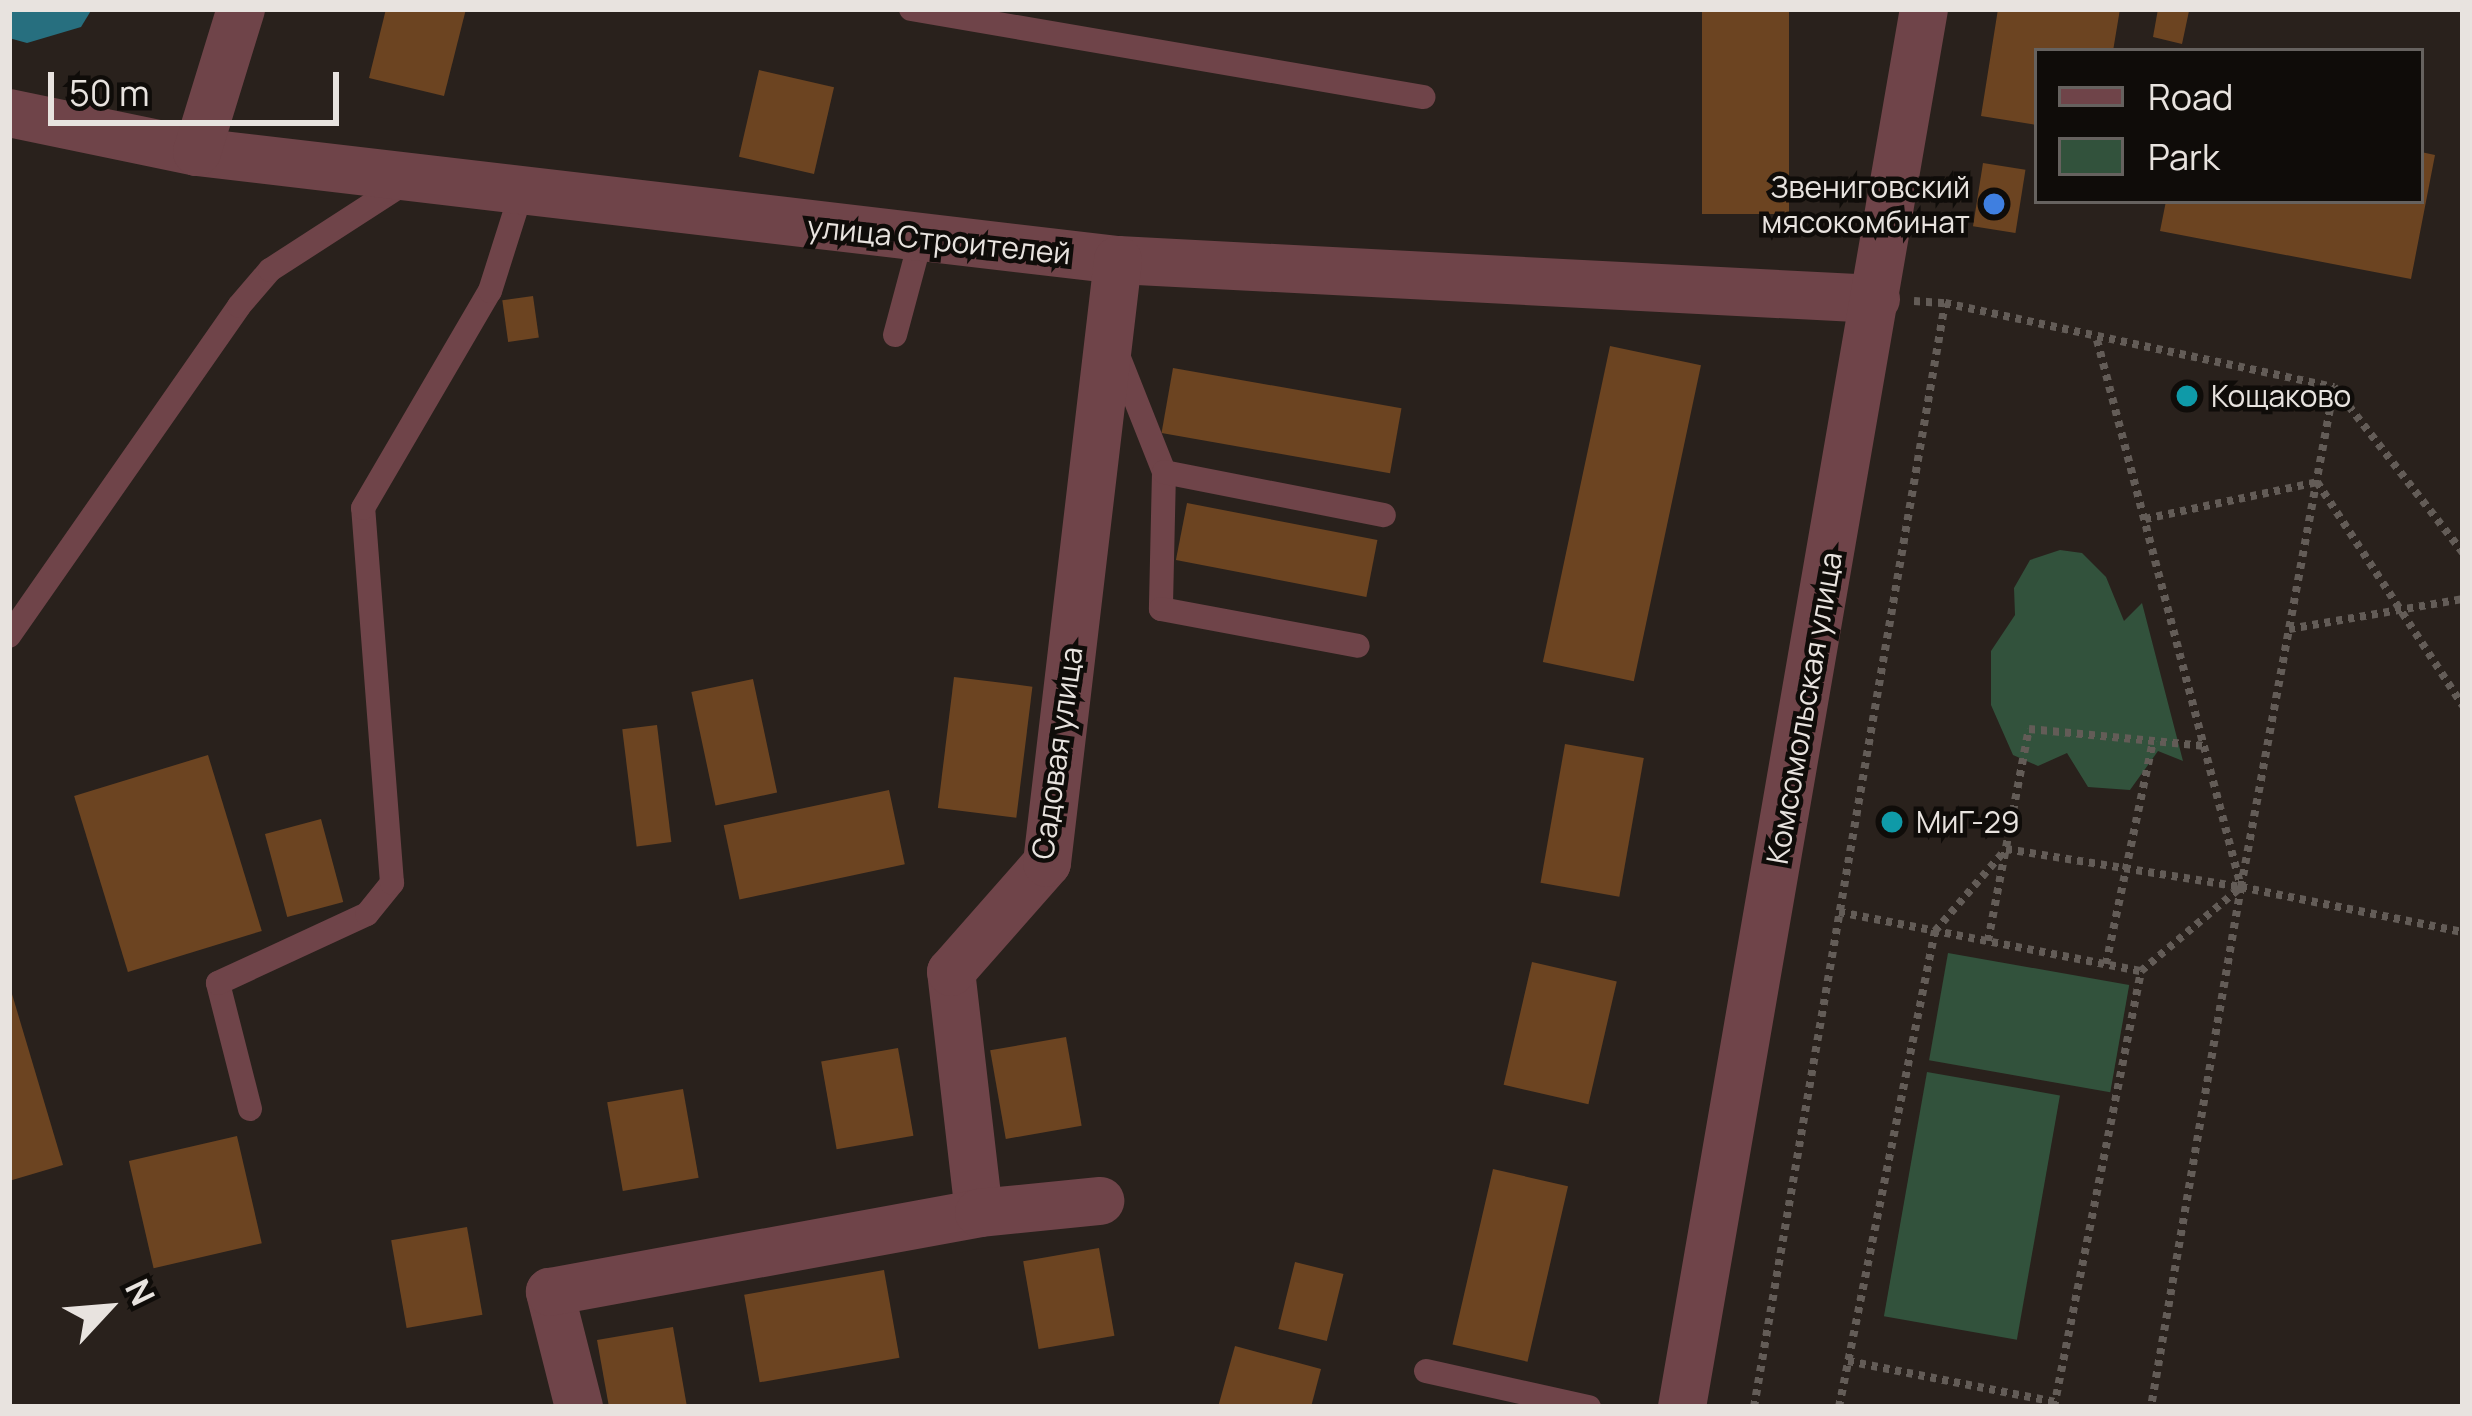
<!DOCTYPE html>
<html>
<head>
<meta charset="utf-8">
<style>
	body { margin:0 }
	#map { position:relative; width:2472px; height:1416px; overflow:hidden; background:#29211c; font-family:Manrope,sans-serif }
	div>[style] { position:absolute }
	.green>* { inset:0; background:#32523c; transform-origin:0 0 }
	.water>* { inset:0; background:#276f7f }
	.building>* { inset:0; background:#6c4421; transform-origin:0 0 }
	.path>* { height:8px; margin-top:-4px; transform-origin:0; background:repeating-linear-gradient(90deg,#635c57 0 6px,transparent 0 12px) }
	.service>* { height:24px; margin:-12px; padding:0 12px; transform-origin:12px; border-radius:12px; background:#6f4449 }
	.minor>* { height:48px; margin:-24px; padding:0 24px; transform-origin:24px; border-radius:24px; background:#6f4449 }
	.dots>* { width:33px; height:33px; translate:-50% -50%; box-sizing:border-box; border:6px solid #0f0c09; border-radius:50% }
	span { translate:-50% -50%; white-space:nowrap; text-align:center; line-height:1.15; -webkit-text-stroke:9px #0f0c09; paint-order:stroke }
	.poi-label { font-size:30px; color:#e8e3df }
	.right { translate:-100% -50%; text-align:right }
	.left { translate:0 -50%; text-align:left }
	.street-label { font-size:30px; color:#e8e3df }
	.frame { position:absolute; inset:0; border:12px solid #e8e3df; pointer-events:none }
	.legend { position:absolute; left:2034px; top:48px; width:390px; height:156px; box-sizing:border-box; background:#0f0c09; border:3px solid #66625f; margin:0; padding:15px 21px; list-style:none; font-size:36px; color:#e8e3df }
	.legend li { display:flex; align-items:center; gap:24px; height:60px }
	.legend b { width:60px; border:3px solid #66625f }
	.north { position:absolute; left:48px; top:1248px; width:120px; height:120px; -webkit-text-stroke:9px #0f0c09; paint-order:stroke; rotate:64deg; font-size:33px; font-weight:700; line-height:48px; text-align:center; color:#e8e3df }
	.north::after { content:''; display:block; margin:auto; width:42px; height:54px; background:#e8e3df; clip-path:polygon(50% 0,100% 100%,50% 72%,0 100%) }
	.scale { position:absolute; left:48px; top:72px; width:291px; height:54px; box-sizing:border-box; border:6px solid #e8e3df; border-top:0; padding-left:15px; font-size:36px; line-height:42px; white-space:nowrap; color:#e8e3df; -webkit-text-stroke:9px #0f0c09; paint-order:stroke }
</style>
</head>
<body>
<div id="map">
	<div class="green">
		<div style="clip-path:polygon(2060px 550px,2082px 553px,2106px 577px,2124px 621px,2142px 603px,2183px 761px,2158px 751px,2130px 790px,2088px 787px,2067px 753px,2038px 766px,2013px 755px,1991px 705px,1991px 651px,2015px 615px,2014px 588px,2030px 560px)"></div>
		<div style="left:1948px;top:953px;width:184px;height:109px;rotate:10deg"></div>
		<div style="left:1927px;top:1072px;width:135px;height:248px;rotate:10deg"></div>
	</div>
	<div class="water">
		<div style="clip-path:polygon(9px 9px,92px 9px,81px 27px,27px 43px,9px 38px)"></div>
	</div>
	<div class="building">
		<div style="clip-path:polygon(386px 9px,466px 9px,444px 96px,369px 78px)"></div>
		<div style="left:1702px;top:9px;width:87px;height:205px"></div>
		<div style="clip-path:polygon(1998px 9px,2120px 9px,2113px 51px,2037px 51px,2037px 125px,1981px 116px)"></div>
		<div style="clip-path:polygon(2158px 9px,2189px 11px,2182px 44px,2153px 37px)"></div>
		<div style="left:759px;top:70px;width:77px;height:89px;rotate:13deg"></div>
		<div style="clip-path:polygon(2421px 152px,2435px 155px,2411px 279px,2160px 231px,2166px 201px,2421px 201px)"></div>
		<div style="left:1983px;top:163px;width:43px;height:64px;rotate:9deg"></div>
		<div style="left:533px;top:296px;width:42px;height:31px;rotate:82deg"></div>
		<div style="left:1610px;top:346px;width:93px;height:323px;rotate:12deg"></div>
		<div style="left:1173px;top:368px;width:232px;height:66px;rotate:10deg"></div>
		<div style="left:1187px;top:503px;width:194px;height:58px;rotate:11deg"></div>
		<div style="left:954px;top:677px;width:79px;height:132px;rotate:7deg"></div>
		<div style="left:753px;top:679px;width:116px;height:63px;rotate:78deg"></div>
		<div style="left:657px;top:725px;width:118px;height:35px;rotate:83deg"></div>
		<div style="left:1565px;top:744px;width:80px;height:141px;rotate:10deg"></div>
		<div style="left:208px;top:755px;width:184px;height:140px;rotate:73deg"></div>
		<div style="left:889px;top:790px;width:76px;height:169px;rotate:78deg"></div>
		<div style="left:321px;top:819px;width:86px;height:58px;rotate:75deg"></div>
		<div style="left:1532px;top:962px;width:87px;height:126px;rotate:13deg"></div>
		<div style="clip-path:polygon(9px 984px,63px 1165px,9px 1181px)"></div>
		<div style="left:1066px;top:1037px;width:90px;height:77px;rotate:80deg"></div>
		<div style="left:898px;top:1048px;width:89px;height:78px;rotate:80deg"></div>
		<div style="left:683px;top:1089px;width:90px;height:77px;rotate:80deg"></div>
		<div style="left:237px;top:1136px;width:110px;height:111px;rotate:77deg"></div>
		<div style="left:1493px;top:1169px;width:77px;height:180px;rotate:13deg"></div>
		<div style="left:467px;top:1227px;width:89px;height:77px;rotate:80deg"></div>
		<div style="left:1099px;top:1248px;width:89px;height:77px;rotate:80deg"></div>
		<div style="left:1295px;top:1262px;width:50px;height:69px;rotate:14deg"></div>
		<div style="left:884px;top:1270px;width:89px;height:142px;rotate:80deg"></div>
		<div style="clip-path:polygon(673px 1327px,687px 1407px,609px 1407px,597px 1340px)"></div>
		<div style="clip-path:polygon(1235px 1346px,1321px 1369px,1311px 1407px,1218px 1407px)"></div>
	</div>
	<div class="path">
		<div style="left:1914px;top:301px;width:31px;rotate:4deg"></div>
		<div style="left:1945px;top:303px;width:398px;rotate:12.2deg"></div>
		<div style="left:2334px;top:387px;width:210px;rotate:52.1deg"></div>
		<div style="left:2097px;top:340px;width:566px;rotate:75.25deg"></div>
		<div style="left:2241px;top:887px;width:528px;rotate:99.82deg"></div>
		<div style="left:2145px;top:519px;width:176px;rotate:-12.1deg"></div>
		<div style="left:2317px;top:482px;width:267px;rotate:56.9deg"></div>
		<div style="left:2289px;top:629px;width:177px;rotate:-9.8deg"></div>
		<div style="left:1839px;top:912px;width:308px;rotate:11.1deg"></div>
		<div style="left:1988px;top:941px;width:216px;rotate:-79.1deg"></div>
		<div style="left:2029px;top:729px;width:177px;rotate:5.5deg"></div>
		<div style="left:2106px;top:964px;width:228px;rotate:-78.1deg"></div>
		<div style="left:1848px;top:1361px;width:211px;rotate:11.2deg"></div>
		<div style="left:1754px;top:1407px;width:1120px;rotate:-80.18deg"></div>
		<div style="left:1839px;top:1407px;width:486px;rotate:-78.6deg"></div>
		<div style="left:1935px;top:931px;width:108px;rotate:-49.1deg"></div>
		<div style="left:2006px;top:849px;width:238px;rotate:9.2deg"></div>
		<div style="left:2241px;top:887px;width:509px;rotate:-79.46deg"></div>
		<div style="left:2054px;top:1407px;width:445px;rotate:-78.7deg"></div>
		<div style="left:2141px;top:971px;width:131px;rotate:-40deg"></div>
		<div style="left:2241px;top:887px;width:227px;rotate:11.5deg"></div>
	</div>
	<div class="service">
		<div style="left:911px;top:9px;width:520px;rotate:9.75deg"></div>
		<div style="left:895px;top:335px;width:100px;rotate:-75deg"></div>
		<div style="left:1117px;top:353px;width:128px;rotate:68.4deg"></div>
		<div style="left:1164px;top:472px;width:137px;rotate:91.3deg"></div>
		<div style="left:1161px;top:609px;width:200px;rotate:10.6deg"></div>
		<div style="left:1164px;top:472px;width:224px;rotate:11.1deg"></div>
		<div style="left:9px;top:636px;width:402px;rotate:-55.1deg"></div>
		<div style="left:239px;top:306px;width:48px;rotate:-49.3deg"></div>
		<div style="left:270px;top:270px;width:166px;rotate:-32.9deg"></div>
		<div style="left:250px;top:1109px;width:130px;rotate:-104.3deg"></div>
		<div style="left:218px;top:983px;width:164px;rotate:-24.8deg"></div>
		<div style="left:367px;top:914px;width:40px;rotate:-51deg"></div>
		<div style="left:392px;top:883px;width:376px;rotate:-94.4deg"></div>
		<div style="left:363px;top:508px;width:251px;rotate:-59.7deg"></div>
		<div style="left:490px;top:291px;width:103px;rotate:-72.4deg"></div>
		<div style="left:1426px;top:1371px;width:167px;rotate:12.5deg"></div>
	</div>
	<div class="minor">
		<div style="left:9px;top:113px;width:192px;rotate:11.7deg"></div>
		<div style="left:197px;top:152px;width:927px;rotate:6.69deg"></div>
		<div style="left:1118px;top:260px;width:759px;rotate:2.95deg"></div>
		<div style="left:197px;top:152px;width:150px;rotate:-72.9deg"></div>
		<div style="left:979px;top:1213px;width:243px;rotate:-96.6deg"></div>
		<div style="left:951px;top:972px;width:145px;rotate:-48.6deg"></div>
		<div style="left:1047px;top:863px;width:607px;rotate:-83.28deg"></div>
		<div style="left:579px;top:1407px;width:119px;rotate:-104.2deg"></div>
		<div style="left:550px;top:1292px;width:436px;rotate:-10.4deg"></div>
		<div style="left:979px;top:1213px;width:122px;rotate:-5.7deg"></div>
		<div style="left:1682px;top:1407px;width:1419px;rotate:-80.18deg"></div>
	</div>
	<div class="dots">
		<div style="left:1994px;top:204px;background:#3f7fe0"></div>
		<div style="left:2187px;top:396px;background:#0f9aa8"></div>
		<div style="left:1892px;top:822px;background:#0f9aa8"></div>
	</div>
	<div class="poi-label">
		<span class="right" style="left:1970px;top:204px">Звениговский<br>мясокомбинат</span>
		<span class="left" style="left:2211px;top:396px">Кощаково</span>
		<span class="left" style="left:1916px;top:822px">МиГ-29</span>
	</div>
	<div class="street-label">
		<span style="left:939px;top:240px;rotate:6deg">улица Строителей</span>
		<span style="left:1804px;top:708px;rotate:-80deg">Комсомольская улица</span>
		<span style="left:1057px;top:753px;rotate:-82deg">Садовая улица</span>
	</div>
	<div class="frame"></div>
	<ul class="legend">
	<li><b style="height:15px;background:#6f4449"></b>Road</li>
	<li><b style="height:33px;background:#32523c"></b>Park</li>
	</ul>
	<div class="north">N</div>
	<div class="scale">50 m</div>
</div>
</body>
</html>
